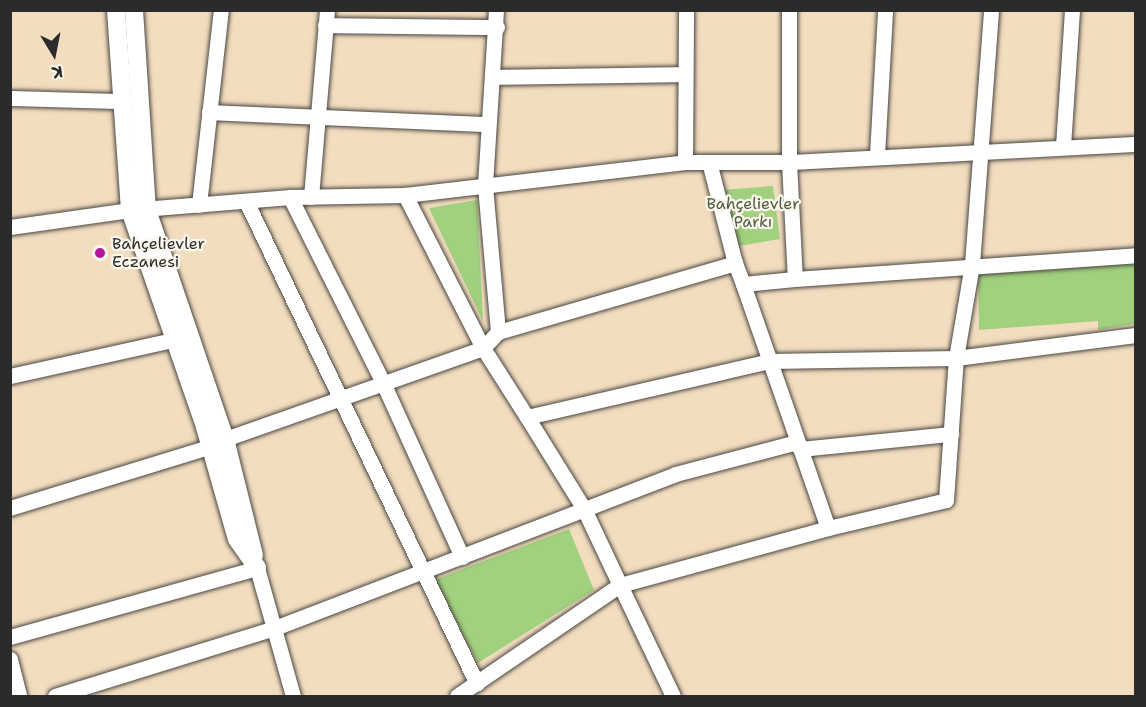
<!DOCTYPE html>
<html>
<head>
<meta charset="utf-8">
<style>
	body { margin:0 }
	#map { position:relative; width:1146px; height:707px; overflow:hidden; background:#f3ddbf; font-family:"Shantell Sans",sans-serif }
	div>[style] { position:absolute }
	.green>* { inset:0; background:#a1d07e }
	.roads { filter:drop-shadow(0 0 2px #494641) drop-shadow(0 0 2px #494641) }
	.minor>* { height:15px; margin:-7.5px; padding:0 7.5px; transform-origin:7.5px; border-radius:7.5px; background:#fff }
	.tertiary>* { height:18px; margin:-9px; padding:0 9px; transform-origin:9px; border-radius:9px; background:#fff }
	.dots>* { width:16px; height:16px; translate:-50% -50%; box-sizing:border-box; border:3px solid #fbf7ec; border-radius:50% }
	span { translate:-50% -50%; white-space:nowrap; text-align:center; line-height:1.15; -webkit-text-stroke:4.5px #fbf7ec; paint-order:stroke }
	.park-label { font-size:16px; color:#4e5d44 }
	.poi-label { font-size:16px; color:#2b2b2b }
	.left { translate:0 -50%; text-align:left }
	.frame { position:absolute; inset:0; border:12px solid #2b2b2b; pointer-events:none }
	.north { position:absolute; left:24px; top:24px; width:60px; height:60px; -webkit-text-stroke:4px #fbf7ec; paint-order:stroke; rotate:170deg; font-size:16px; font-weight:700; line-height:24px; text-align:center; color:#2b2b2b }
	.north::after { content:''; display:block; margin:auto; width:21px; height:27px; background:#2b2b2b; clip-path:polygon(50% 0,100% 100%,50% 72%,0 100%) }
</style>
</head>
<body>
<div id="map">
	<div class="green">
		<div style="clip-path:polygon(773px 186px,780px 239px,739px 246px,721px 190px)"></div>
		<div style="clip-path:polygon(477px 200px,483px 321px,429px 208px)"></div>
		<div style="clip-path:polygon(1135px 263px,1135px 324px,1098px 330px,1098px 321px,979px 330px,978px 271px)"></div>
		<div style="clip-path:polygon(569px 529px,594px 590px,478px 663px,434px 580px)"></div>
	</div>
	<div class="roads">
		<div class="minor">
			<div style="left:496px;top:10px;width:176px;rotate:93.6deg"></div>
			<div style="left:485px;top:186px;width:147px;rotate:84.9deg"></div>
			<div style="left:789px;top:10px;width:152px;rotate:90deg"></div>
			<div style="left:789px;top:162px;width:117px;rotate:87.1deg"></div>
			<div style="left:795px;top:279px;width:342px;rotate:-4deg"></div>
			<div style="left:325px;top:25px;width:172px;rotate:0.7deg"></div>
			<div style="left:494px;top:77px;width:189px;rotate:-0.9deg"></div>
			<div style="left:10px;top:98px;width:109px;rotate:1.6deg"></div>
			<div style="left:209px;top:112px;width:278px;rotate:2.5deg"></div>
			<div style="left:1063px;top:146px;width:136px;rotate:-86.2deg"></div>
			<div style="left:877px;top:155px;width:145px;rotate:-86.8deg"></div>
			<div style="left:685px;top:162px;width:152px;rotate:-89.6deg"></div>
			<div style="left:405px;top:195px;width:282px;rotate:-6.7deg"></div>
			<div style="left:685px;top:162px;width:104px"></div>
			<div style="left:789px;top:162px;width:347px;rotate:-3deg"></div>
			<div style="left:290px;top:197px;width:210px;rotate:63.4deg"></div>
			<div style="left:384px;top:385px;width:189px;rotate:65.6deg"></div>
			<div style="left:311px;top:197px;width:188px;rotate:-85.1deg"></div>
			<div style="left:246px;top:201px;width:535px;rotate:64.44deg"></div>
			<div style="left:199px;top:205px;width:196px;rotate:-83.6deg"></div>
			<div style="left:10px;top:227px;width:121px;rotate:-8.1deg"></div>
			<div style="left:130px;top:210px;width:161px;rotate:-4.6deg"></div>
			<div style="left:290px;top:197px;width:115px;rotate:-1deg"></div>
			<div style="left:405px;top:195px;width:172px;rotate:63deg"></div>
			<div style="left:483px;top:348px;width:82px;rotate:57.5deg"></div>
			<div style="left:527px;top:417px;width:248px;rotate:-13deg"></div>
			<div style="left:769px;top:361px;width:187px;rotate:-0.9deg"></div>
			<div style="left:956px;top:358px;width:181px;rotate:-7.3deg"></div>
			<div style="left:735px;top:263px;width:22px;rotate:69deg"></div>
			<div style="left:743px;top:284px;width:52px;rotate:-5.5deg"></div>
			<div style="left:743px;top:284px;width:258px;rotate:70.8deg"></div>
			<div style="left:828px;top:528px;width:121px;rotate:-13.3deg"></div>
			<div style="left:946px;top:500px;width:142px;rotate:-86deg"></div>
			<div style="left:956px;top:358px;width:95px;rotate:-80.3deg"></div>
			<div style="left:972px;top:264px;width:255px;rotate:-85.7deg"></div>
			<div style="left:10px;top:376px;width:167px;rotate:-12.5deg"></div>
			<div style="left:527px;top:417px;width:108px;rotate:58.2deg"></div>
			<div style="left:584px;top:509px;width:84px;rotate:64.7deg"></div>
			<div style="left:620px;top:585px;width:216px;rotate:-15.3deg"></div>
			<div style="left:225px;top:439px;width:274px;rotate:-19.4deg"></div>
			<div style="left:483px;top:348px;width:22px;rotate:-47deg"></div>
			<div style="left:498px;top:332px;width:247px;rotate:-16.2deg"></div>
			<div style="left:735px;top:263px;width:104px;rotate:-104.4deg"></div>
			<div style="left:800px;top:449px;width:152px;rotate:-5.7deg"></div>
			<div style="left:10px;top:508px;width:210px;rotate:-17.1deg"></div>
			<div style="left:10px;top:637px;width:256px;rotate:-15.6deg"></div>
			<div style="left:257px;top:568px;width:133px;rotate:74.3deg"></div>
			<div style="left:10px;top:659px;width:38px;rotate:76deg"></div>
			<div style="left:55px;top:696px;width:227px;rotate:-17.2deg"></div>
			<div style="left:272px;top:629px;width:432px;rotate:-21deg"></div>
			<div style="left:675px;top:474px;width:126px;rotate:-14.7deg"></div>
			<div style="left:457px;top:696px;width:197px;rotate:-34.3deg"></div>
			<div style="left:620px;top:585px;width:123px;rotate:64.5deg"></div>
		</div>
		<div class="tertiary">
			<div style="left:116px;top:10px;width:200px;rotate:86deg"></div>
			<div style="left:130px;top:210px;width:230px;rotate:70.9deg"></div>
			<div style="left:205px;top:427px;width:116px;rotate:74.1deg"></div>
			<div style="left:237px;top:539px;width:35px;rotate:55deg"></div>
			<div style="left:134px;top:10px;width:200px;rotate:86.3deg"></div>
			<div style="left:147px;top:210px;width:242px;rotate:71.2deg"></div>
			<div style="left:225px;top:439px;width:120px;rotate:76deg"></div>
		</div>
	</div>
	<div class="dots">
		<div style="left:100px;top:253px;background:#b5179e"></div>
	</div>
	<div class="park-label">
		<span style="left:753px;top:213px">Bahçelievler<br>Parkı</span>
	</div>
	<div class="poi-label">
		<span class="left" style="left:112px;top:253px">Bahçelievler<br>Eczanesi</span>
	</div>
	<div class="frame"></div>
	<div class="north">K</div>
</div>
</body>
</html>
